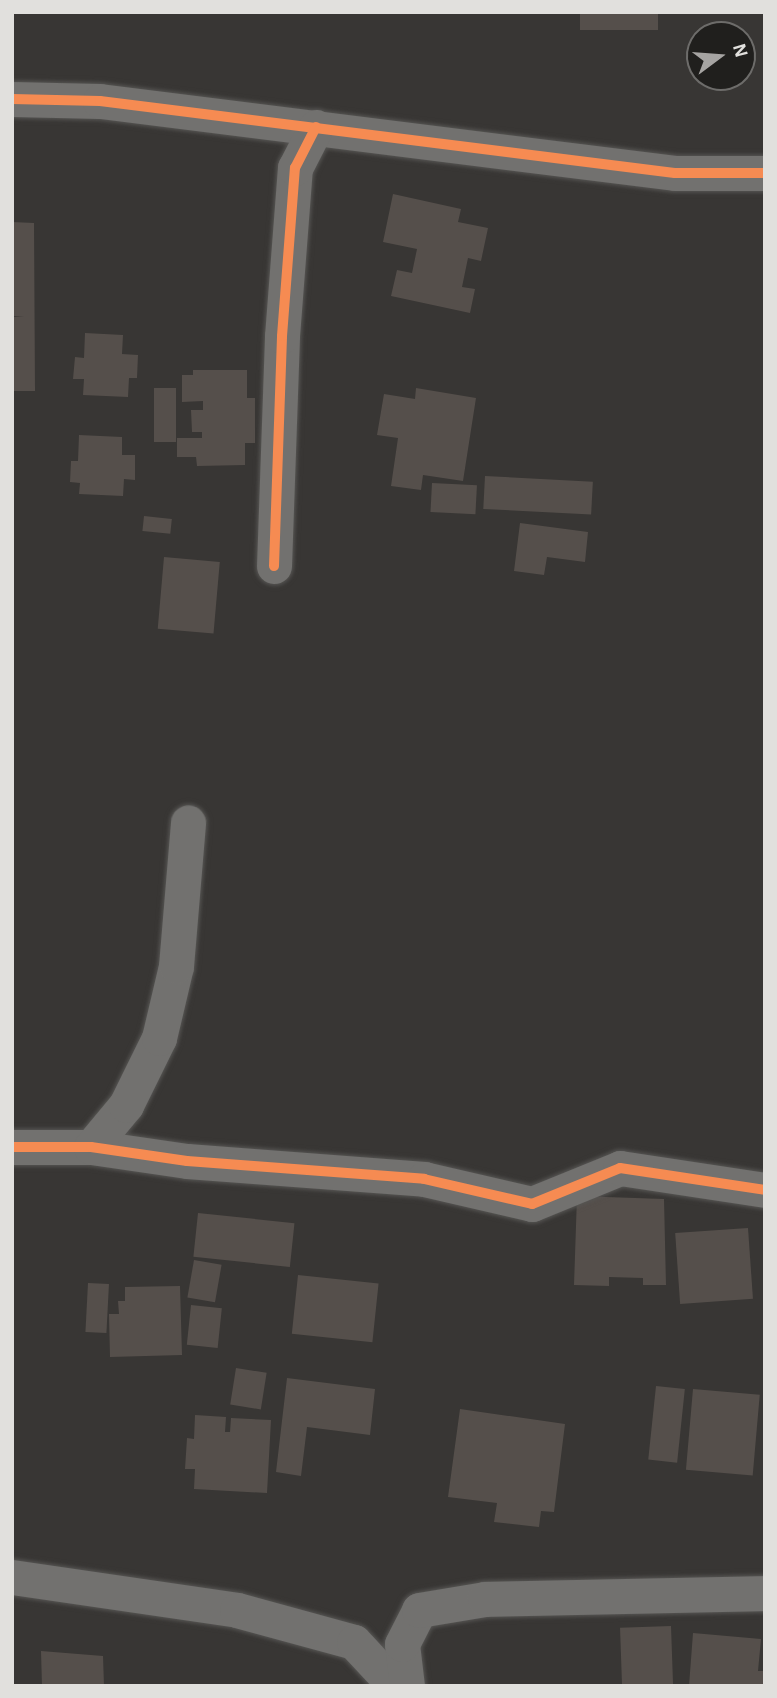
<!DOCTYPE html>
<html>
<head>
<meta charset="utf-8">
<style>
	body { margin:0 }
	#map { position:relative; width:777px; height:1698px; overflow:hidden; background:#383634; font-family:"Alegreya Sans",sans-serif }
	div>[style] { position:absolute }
	.building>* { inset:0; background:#554f4b; transform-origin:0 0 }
	.roads { filter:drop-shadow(0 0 2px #565553) drop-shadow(0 0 2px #565553) }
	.minor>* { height:35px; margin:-17.5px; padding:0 17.5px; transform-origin:17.5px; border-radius:17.5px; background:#72716f }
	.cycleway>* { height:10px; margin:-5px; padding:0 5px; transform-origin:5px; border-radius:5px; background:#f68b52 }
	span { translate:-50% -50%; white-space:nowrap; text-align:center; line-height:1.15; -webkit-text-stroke:7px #201f1d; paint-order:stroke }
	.frame { position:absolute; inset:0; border:14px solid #e1e0dd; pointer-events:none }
	.north { position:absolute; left:686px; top:21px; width:70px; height:70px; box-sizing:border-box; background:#201f1d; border:2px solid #6d6c6a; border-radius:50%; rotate:74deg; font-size:19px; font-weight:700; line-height:28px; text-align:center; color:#e1e0dd }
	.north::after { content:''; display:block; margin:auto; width:24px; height:32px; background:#a6a4a2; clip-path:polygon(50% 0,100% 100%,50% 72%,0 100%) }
</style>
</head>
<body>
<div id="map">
	<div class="building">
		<div style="left:580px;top:12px;width:78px;height:18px"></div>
		<div style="clip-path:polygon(393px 194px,461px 209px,458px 222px,488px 228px,481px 261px,468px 258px,462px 287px,475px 289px,470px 313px,391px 296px,397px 270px,412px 273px,417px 249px,383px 242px)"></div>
		<div style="clip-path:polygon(12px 222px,34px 223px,35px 391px,12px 391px,12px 317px,24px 317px,12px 316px)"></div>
		<div style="clip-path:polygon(85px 333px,123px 335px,122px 354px,138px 355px,137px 378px,129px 378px,128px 397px,83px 395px,84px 379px,73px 379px,75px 357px,84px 358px)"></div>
		<div style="clip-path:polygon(193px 370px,247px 370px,247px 398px,255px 398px,255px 443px,245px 443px,245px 465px,197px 466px,196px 457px,177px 457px,177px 438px,202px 438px,202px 432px,192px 432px,191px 410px,203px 410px,203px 401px,182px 402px,182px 375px,193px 375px)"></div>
		<div style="left:154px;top:388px;width:22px;height:54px"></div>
		<div style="clip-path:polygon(416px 388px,476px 398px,463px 481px,423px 475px,421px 490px,391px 486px,398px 438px,377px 435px,384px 394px,415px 399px)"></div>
		<div style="clip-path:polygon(79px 435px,122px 437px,122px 455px,135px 455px,135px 480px,124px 479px,123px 496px,79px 494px,80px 483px,70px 482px,71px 461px,78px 461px)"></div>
		<div style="left:485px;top:476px;width:108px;height:33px;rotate:3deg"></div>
		<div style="left:432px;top:483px;width:45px;height:29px;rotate:3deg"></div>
		<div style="left:144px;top:516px;width:28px;height:15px;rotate:6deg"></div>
		<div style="clip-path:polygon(520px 523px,588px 532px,585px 562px,547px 557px,544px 575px,514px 571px)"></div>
		<div style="left:164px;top:557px;width:56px;height:72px;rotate:5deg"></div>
		<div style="clip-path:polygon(577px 1196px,664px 1199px,666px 1285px,643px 1285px,643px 1278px,609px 1277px,609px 1286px,574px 1285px)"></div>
		<div style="left:198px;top:1213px;width:97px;height:44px;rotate:6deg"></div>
		<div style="left:748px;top:1228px;width:71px;height:73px;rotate:86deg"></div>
		<div style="left:194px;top:1260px;width:28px;height:38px;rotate:10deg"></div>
		<div style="left:298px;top:1275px;width:81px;height:59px;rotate:6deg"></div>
		<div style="left:88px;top:1283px;width:21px;height:49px;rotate:3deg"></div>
		<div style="clip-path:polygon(180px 1286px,182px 1355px,110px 1357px,109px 1314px,119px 1314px,118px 1301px,125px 1301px,125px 1287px)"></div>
		<div style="left:191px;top:1305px;width:31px;height:40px;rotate:6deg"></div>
		<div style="left:236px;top:1368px;width:31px;height:37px;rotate:9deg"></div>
		<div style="clip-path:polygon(287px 1378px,375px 1389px,370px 1435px,307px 1427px,301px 1476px,276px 1472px)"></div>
		<div style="left:656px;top:1386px;width:29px;height:74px;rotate:6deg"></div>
		<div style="left:693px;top:1389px;width:67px;height:81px;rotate:5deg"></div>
		<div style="clip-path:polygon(460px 1409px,565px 1424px,554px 1512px,541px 1511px,539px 1527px,494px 1522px,497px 1503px,448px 1497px)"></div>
		<div style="clip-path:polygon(195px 1415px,226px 1417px,225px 1432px,230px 1432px,231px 1418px,271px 1420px,267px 1493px,194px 1489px,195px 1469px,185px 1469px,187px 1438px,194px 1439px)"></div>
		<div style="left:671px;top:1626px;width:60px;height:51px;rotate:88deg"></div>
		<div style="clip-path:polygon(693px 1633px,761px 1639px,758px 1671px,765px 1671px,765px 1686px,689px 1686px)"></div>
		<div style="clip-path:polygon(41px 1651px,103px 1656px,104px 1686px,42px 1686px)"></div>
	</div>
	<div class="roads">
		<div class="minor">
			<div style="left:12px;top:99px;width:88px;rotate:1.3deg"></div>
			<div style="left:100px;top:101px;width:579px;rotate:7.14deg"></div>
			<div style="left:675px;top:173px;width:90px"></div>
			<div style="left:274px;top:566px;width:230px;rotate:-88deg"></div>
			<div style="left:282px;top:336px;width:169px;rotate:-85.6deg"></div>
			<div style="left:295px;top:168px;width:46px;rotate:-62.9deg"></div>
			<div style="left:12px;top:1147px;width:79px"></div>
			<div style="left:91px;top:1147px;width:97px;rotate:8.3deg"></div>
			<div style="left:187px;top:1161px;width:238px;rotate:4.3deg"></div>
			<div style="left:424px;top:1179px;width:111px;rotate:13deg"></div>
			<div style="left:532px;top:1204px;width:95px;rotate:-22.2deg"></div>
			<div style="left:620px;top:1168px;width:147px;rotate:8.6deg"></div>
			<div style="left:91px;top:1147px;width:55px;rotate:-50.2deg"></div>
			<div style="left:126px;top:1105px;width:75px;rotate:-63.8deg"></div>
			<div style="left:159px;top:1038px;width:74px;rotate:-76.7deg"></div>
			<div style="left:176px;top:966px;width:144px;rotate:-85.2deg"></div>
			<div style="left:12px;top:1577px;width:227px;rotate:8.3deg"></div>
			<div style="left:237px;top:1610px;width:121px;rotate:15.3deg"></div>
			<div style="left:354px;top:1642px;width:60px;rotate:47deg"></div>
			<div style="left:407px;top:1686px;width:42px;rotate:-96.8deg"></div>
			<div style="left:402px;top:1644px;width:38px;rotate:-63deg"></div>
			<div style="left:419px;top:1610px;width:67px;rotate:-9.5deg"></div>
			<div style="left:485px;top:1599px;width:280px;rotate:-1.2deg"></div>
		</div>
	</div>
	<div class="cycleway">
		<div style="left:12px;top:99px;width:88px;rotate:1.3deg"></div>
		<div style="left:100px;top:101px;width:579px;rotate:7.14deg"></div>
		<div style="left:675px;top:173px;width:90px"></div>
		<div style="left:274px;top:566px;width:230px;rotate:-88deg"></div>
		<div style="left:282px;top:336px;width:169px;rotate:-85.6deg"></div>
		<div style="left:295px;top:168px;width:46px;rotate:-62.9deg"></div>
		<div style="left:12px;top:1147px;width:79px"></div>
		<div style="left:91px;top:1147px;width:97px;rotate:8.3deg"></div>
		<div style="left:187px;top:1161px;width:238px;rotate:4.3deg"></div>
		<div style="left:424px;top:1179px;width:111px;rotate:13deg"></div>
		<div style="left:532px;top:1204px;width:95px;rotate:-22.2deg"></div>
		<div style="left:620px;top:1168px;width:147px;rotate:8.6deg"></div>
	</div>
	<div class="frame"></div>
	<div class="north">N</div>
</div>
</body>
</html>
